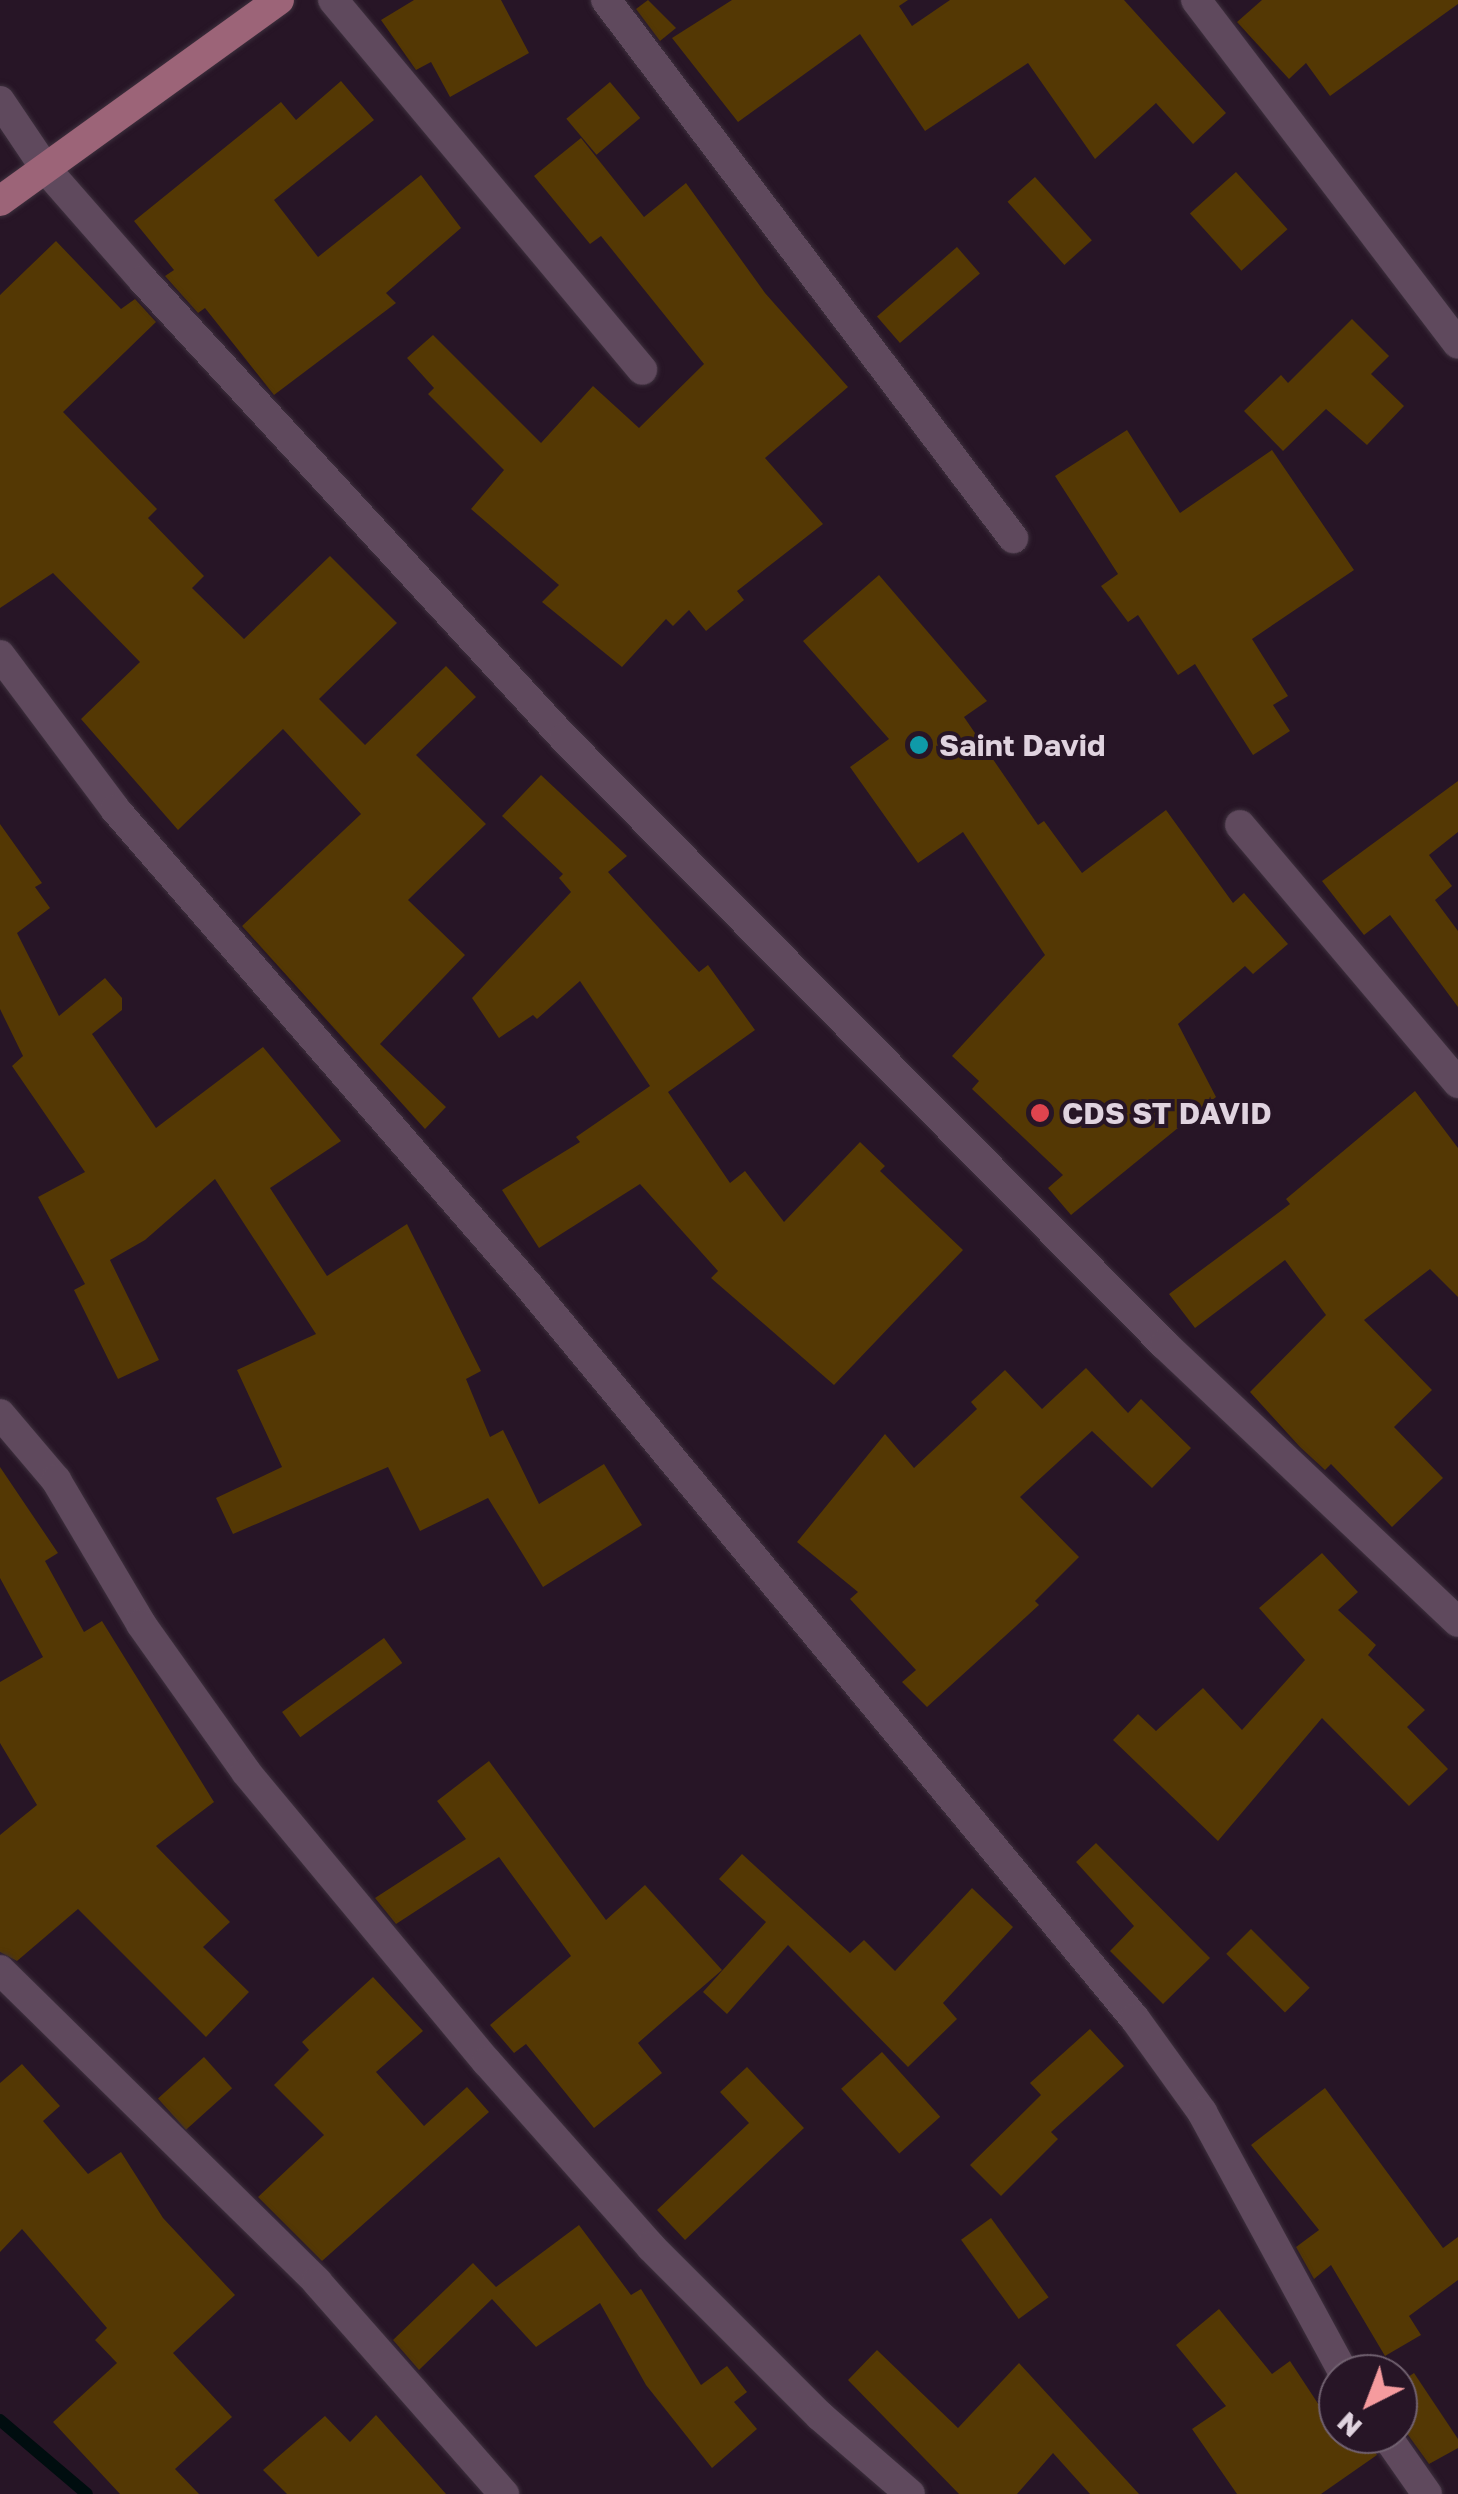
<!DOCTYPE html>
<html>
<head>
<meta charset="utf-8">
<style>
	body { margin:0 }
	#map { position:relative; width:1458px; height:2494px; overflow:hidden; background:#271526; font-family:"Golos Text",sans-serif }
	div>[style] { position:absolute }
	.stream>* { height:12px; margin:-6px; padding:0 6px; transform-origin:6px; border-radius:6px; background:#000d0f }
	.building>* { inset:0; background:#543804; transform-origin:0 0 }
	.roads { filter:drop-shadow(0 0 2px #3d303d) drop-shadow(0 0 2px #3d303d) }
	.street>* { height:30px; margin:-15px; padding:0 15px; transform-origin:15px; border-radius:15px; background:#5f495d }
	.primary>* { height:30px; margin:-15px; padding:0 15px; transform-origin:15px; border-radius:15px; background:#9c6478 }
	.dots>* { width:28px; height:28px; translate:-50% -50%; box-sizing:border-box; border:5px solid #271526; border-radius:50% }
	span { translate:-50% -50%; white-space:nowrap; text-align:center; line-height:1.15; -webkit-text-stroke:8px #271526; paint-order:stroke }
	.poi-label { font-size:30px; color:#e0d3df; font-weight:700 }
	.left { translate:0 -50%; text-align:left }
	.north { position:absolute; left:1318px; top:2354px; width:100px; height:100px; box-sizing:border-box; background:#271526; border:2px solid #716170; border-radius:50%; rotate:222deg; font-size:28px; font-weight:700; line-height:40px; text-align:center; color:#e0d3df }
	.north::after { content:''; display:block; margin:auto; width:35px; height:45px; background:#f59b9e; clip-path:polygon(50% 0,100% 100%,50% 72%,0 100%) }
</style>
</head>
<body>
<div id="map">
	<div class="stream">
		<div style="left:0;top:2420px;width:114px;rotate:40.4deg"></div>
	</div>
	<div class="building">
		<div style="clip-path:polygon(414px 0,501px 0,529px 53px,450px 97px,431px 62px,416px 70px,381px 20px)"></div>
		<div style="clip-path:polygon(648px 0,676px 28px,660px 41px,636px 9px)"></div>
		<div style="clip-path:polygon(732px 0,908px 0,899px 6px,912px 26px,950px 0,1124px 0,1226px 113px,1193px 144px,1156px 103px,1095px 159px,1028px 63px,925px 131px,860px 34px,738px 122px,672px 38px)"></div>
		<div style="clip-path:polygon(1262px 0,1458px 0,1458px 4px,1330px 96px,1306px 63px,1289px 79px,1237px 22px)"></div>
		<div style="clip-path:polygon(341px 81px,374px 120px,274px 200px,318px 257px,421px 175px,461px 228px,386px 293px,396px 303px,274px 395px,205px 308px,198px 313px,165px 276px,174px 270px,134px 221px,281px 102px,296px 120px)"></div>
		<div style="left:610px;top:82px;width:47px;height:57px;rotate:50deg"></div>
		<div style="clip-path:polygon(581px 138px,644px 217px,686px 183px,765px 293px,848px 387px,765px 458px,823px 524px,737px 591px,744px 600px,706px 631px,689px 610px,673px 626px,666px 619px,622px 667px,542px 602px,559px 585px,471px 509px,504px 470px,428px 394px,434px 388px,407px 358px,433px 335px,541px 443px,593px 386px,639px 428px,704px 364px,601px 236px,590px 244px,534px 176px)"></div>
		<div style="left:1236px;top:172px;width:77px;height:62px;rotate:48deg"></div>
		<div style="left:1035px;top:177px;width:85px;height:37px;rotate:48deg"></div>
		<div style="clip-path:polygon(56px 241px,121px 309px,135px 299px,156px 322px,63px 412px,157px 509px,148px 518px,204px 576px,192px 588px,244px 639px,330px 556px,397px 623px,319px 699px,365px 745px,446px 666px,476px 697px,416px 755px,486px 824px,408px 900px,465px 955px,380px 1044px,446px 1107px,425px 1129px,242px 926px,361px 814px,283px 729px,178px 830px,81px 719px,140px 662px,53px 573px,0 608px,0 295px)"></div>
		<div style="left:957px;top:247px;width:35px;height:106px;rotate:49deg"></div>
		<div style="clip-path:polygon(1352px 319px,1389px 356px,1371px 374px,1404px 406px,1367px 445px,1326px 409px,1283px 451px,1244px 411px,1281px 375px,1288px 383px)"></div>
		<div style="clip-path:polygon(1127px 430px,1180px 513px,1272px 450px,1354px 570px,1252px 639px,1288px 696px,1273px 705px,1290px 731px,1253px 755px,1195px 664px,1178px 675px,1138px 615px,1128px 622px,1101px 586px,1118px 574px,1055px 476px)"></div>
		<div style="clip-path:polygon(879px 575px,987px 701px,964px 717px,1038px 825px,1044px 821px,1082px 873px,1166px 810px,1233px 903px,1244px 893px,1288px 944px,1253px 974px,1245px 966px,1178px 1024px,1216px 1097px,1071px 1215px,1048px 1188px,1063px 1175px,972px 1089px,979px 1081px,952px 1056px,1045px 955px,963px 832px,918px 863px,850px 767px,889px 739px,803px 641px)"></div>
		<div style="clip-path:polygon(541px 775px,627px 856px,608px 872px,699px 972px,708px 965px,755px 1030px,668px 1092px,730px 1183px,745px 1171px,784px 1222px,860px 1142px,885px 1166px,880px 1171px,963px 1250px,834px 1385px,711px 1278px,718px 1271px,640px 1184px,539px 1248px,502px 1190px,580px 1142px,576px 1137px,650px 1086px,580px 981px,537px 1019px,533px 1015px,499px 1038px,472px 998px,571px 892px,559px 878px,563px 874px,502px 816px)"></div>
		<div style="clip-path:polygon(1458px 781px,1458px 832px,1429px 855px,1452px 886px,1435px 900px,1458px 931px,1458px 1007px,1390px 915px,1364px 935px,1322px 881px)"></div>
		<div style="clip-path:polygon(0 824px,42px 883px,35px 887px,50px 908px,17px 933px,59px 1016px,105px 978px,122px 998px,122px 1010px,92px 1034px,156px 1128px,263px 1047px,341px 1141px,270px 1188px,327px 1276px,407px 1224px,481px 1371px,466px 1379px,490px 1437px,503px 1430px,539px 1504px,604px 1464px,642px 1525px,543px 1587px,488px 1498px,420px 1531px,388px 1467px,233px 1534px,216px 1498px,282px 1467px,237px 1370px,316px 1334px,215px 1179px,145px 1240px,110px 1260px,159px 1360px,118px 1379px,74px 1290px,85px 1284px,38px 1197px,85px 1172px,12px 1066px,23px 1056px,0 1009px)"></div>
		<div style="clip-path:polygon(1415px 1091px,1458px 1148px,1458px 1297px,1430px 1269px,1364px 1320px,1432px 1390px,1394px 1427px,1443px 1478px,1392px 1527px,1331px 1464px,1325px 1470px,1300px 1447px,1250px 1392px,1326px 1315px,1285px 1260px,1195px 1328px,1169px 1294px,1290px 1204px,1286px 1199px)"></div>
		<div style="clip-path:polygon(1086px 1368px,1128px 1413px,1141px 1399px,1191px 1448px,1152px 1488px,1092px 1431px,1020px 1497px,1079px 1557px,1035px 1601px,1039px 1605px,927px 1707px,902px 1682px,916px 1670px,850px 1599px,858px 1592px,797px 1542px,885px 1434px,914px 1468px,977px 1409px,971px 1402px,1005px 1370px,1042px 1409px)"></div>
		<div style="clip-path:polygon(0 1467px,58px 1553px,45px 1561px,84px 1632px,102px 1621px,214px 1802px,156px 1846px,230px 1922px,203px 1947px,249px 1992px,206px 2037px,78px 1909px,17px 1961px,0 1952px,0 1835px,37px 1805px,0 1743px,0 1682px,43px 1657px,0 1578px)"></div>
		<div style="clip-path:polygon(1322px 1553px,1358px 1592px,1338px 1610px,1376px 1645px,1368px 1655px,1425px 1710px,1407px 1727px,1448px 1769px,1409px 1806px,1322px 1718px,1218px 1841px,1113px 1740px,1138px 1714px,1156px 1731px,1203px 1688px,1242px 1730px,1305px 1660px,1259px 1608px)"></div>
		<div style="left:384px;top:1638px;width:31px;height:126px;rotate:54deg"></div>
		<div style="clip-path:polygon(489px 1761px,606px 1920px,645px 1885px,722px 1970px,638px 2043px,662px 2073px,594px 2128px,526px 2044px,514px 2053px,490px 2025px,571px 1956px,499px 1857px,396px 1924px,375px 1898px,466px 1839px,437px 1801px)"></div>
		<div style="clip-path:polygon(1096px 1843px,1210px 1958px,1163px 2004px,1110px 1951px,1134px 1926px,1076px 1862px)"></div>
		<div style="clip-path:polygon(742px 1854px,850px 1953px,864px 1940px,895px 1971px,972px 1888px,1013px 1927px,943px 2003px,957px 2019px,908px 2067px,788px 1945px,727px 2014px,703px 1992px,766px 1922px,719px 1879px)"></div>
		<div style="left:1251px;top:1929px;width:83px;height:35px;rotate:45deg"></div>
		<div style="clip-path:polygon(373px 1977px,423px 2031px,376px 2072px,424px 2126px,467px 2087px,489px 2112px,322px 2261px,258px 2197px,324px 2135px,274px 2085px,309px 2050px,302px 2042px)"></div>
		<div style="clip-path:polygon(1090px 2029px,1124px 2066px,1051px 2132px,1058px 2139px,1001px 2196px,970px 2165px,1041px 2095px,1030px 2083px)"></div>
		<div style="left:882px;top:2052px;width:87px;height:55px;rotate:48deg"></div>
		<div style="left:204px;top:2057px;width:42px;height:62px;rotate:48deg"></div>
		<div style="clip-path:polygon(22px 2064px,60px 2106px,43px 2121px,88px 2174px,121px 2152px,163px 2218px,235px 2295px,173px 2353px,232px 2417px,175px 2469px,199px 2494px,120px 2494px,53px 2422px,117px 2363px,95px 2340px,107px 2328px,22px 2229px,0 2252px,0 2083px)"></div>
		<div style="clip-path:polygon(747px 2067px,804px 2128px,685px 2240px,657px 2210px,749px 2123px,720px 2092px)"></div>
		<div style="clip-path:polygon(1325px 2088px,1443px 2248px,1458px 2237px,1458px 2280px,1409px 2316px,1421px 2335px,1385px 2356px,1331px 2265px,1314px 2279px,1296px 2247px,1319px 2230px,1251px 2145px)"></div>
		<div style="left:991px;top:2218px;width:98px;height:37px;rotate:54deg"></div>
		<div style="clip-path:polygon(579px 2225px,631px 2295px,641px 2289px,701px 2385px,727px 2366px,747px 2392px,734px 2402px,757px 2429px,712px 2468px,646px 2385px,600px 2303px,536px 2347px,492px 2299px,419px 2370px,393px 2340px,473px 2263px,496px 2287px)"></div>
		<div style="clip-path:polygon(1219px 2309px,1272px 2374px,1290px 2361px,1338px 2434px,1366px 2434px,1377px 2455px,1321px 2494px,1237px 2494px,1192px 2429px,1226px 2406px,1176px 2345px)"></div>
		<div style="clip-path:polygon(877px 2350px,958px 2428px,1019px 2363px,1139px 2494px,1090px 2494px,1053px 2453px,1017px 2494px,959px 2494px,848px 2380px)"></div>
		<div style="clip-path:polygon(1414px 2373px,1458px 2439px,1458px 2448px,1429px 2464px,1398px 2421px,1398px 2384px)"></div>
		<div style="clip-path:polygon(376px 2415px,446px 2494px,287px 2494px,263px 2470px,325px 2416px,350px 2442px)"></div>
	</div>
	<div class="roads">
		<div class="street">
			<div style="left:333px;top:0;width:482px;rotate:50.1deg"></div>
			<div style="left:606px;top:0;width:675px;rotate:52.89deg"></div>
			<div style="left:1196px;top:0;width:432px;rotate:52.7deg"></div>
			<div style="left:0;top:101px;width:81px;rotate:56.1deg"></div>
			<div style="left:45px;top:168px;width:149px;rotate:48.8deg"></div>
			<div style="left:143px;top:280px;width:622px;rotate:47.41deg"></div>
			<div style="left:564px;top:738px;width:854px;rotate:45.28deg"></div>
			<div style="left:1165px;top:1345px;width:403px;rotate:43.4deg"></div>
			<div style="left:0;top:655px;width:192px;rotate:53.2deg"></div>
			<div style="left:115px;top:809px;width:630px;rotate:49.05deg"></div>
			<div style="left:528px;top:1285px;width:952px;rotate:50.41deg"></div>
			<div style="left:1135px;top:2019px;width:115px;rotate:54.2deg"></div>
			<div style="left:1202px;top:2112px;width:298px;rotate:61.5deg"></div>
			<div style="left:1240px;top:825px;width:338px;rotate:49.8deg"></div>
			<div style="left:0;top:1414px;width:87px;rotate:49.7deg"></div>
			<div style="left:56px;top:1480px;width:167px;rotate:59.4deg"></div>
			<div style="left:141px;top:1624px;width:181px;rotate:54.6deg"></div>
			<div style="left:246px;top:1772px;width:377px;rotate:50.3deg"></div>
			<div style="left:487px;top:2062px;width:247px;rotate:48.4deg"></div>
			<div style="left:651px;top:2247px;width:239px;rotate:45deg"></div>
			<div style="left:820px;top:2416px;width:119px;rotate:40.9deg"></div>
			<div style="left:0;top:1970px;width:445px;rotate:44.5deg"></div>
			<div style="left:317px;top:2282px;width:283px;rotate:48.6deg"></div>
			<div style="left:1385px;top:2434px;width:73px;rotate:55deg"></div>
		</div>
		<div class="primary">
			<div style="left:0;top:201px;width:344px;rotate:-35.8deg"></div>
		</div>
	</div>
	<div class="dots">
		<div style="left:919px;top:745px;background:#0f9aa8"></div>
		<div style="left:1040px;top:1113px;background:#e0444e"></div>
	</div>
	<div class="poi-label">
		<span class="left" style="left:939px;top:745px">Saint David</span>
		<span class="left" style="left:1062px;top:1113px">CDS ST DAVID</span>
	</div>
	<div class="north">N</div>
</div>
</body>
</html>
